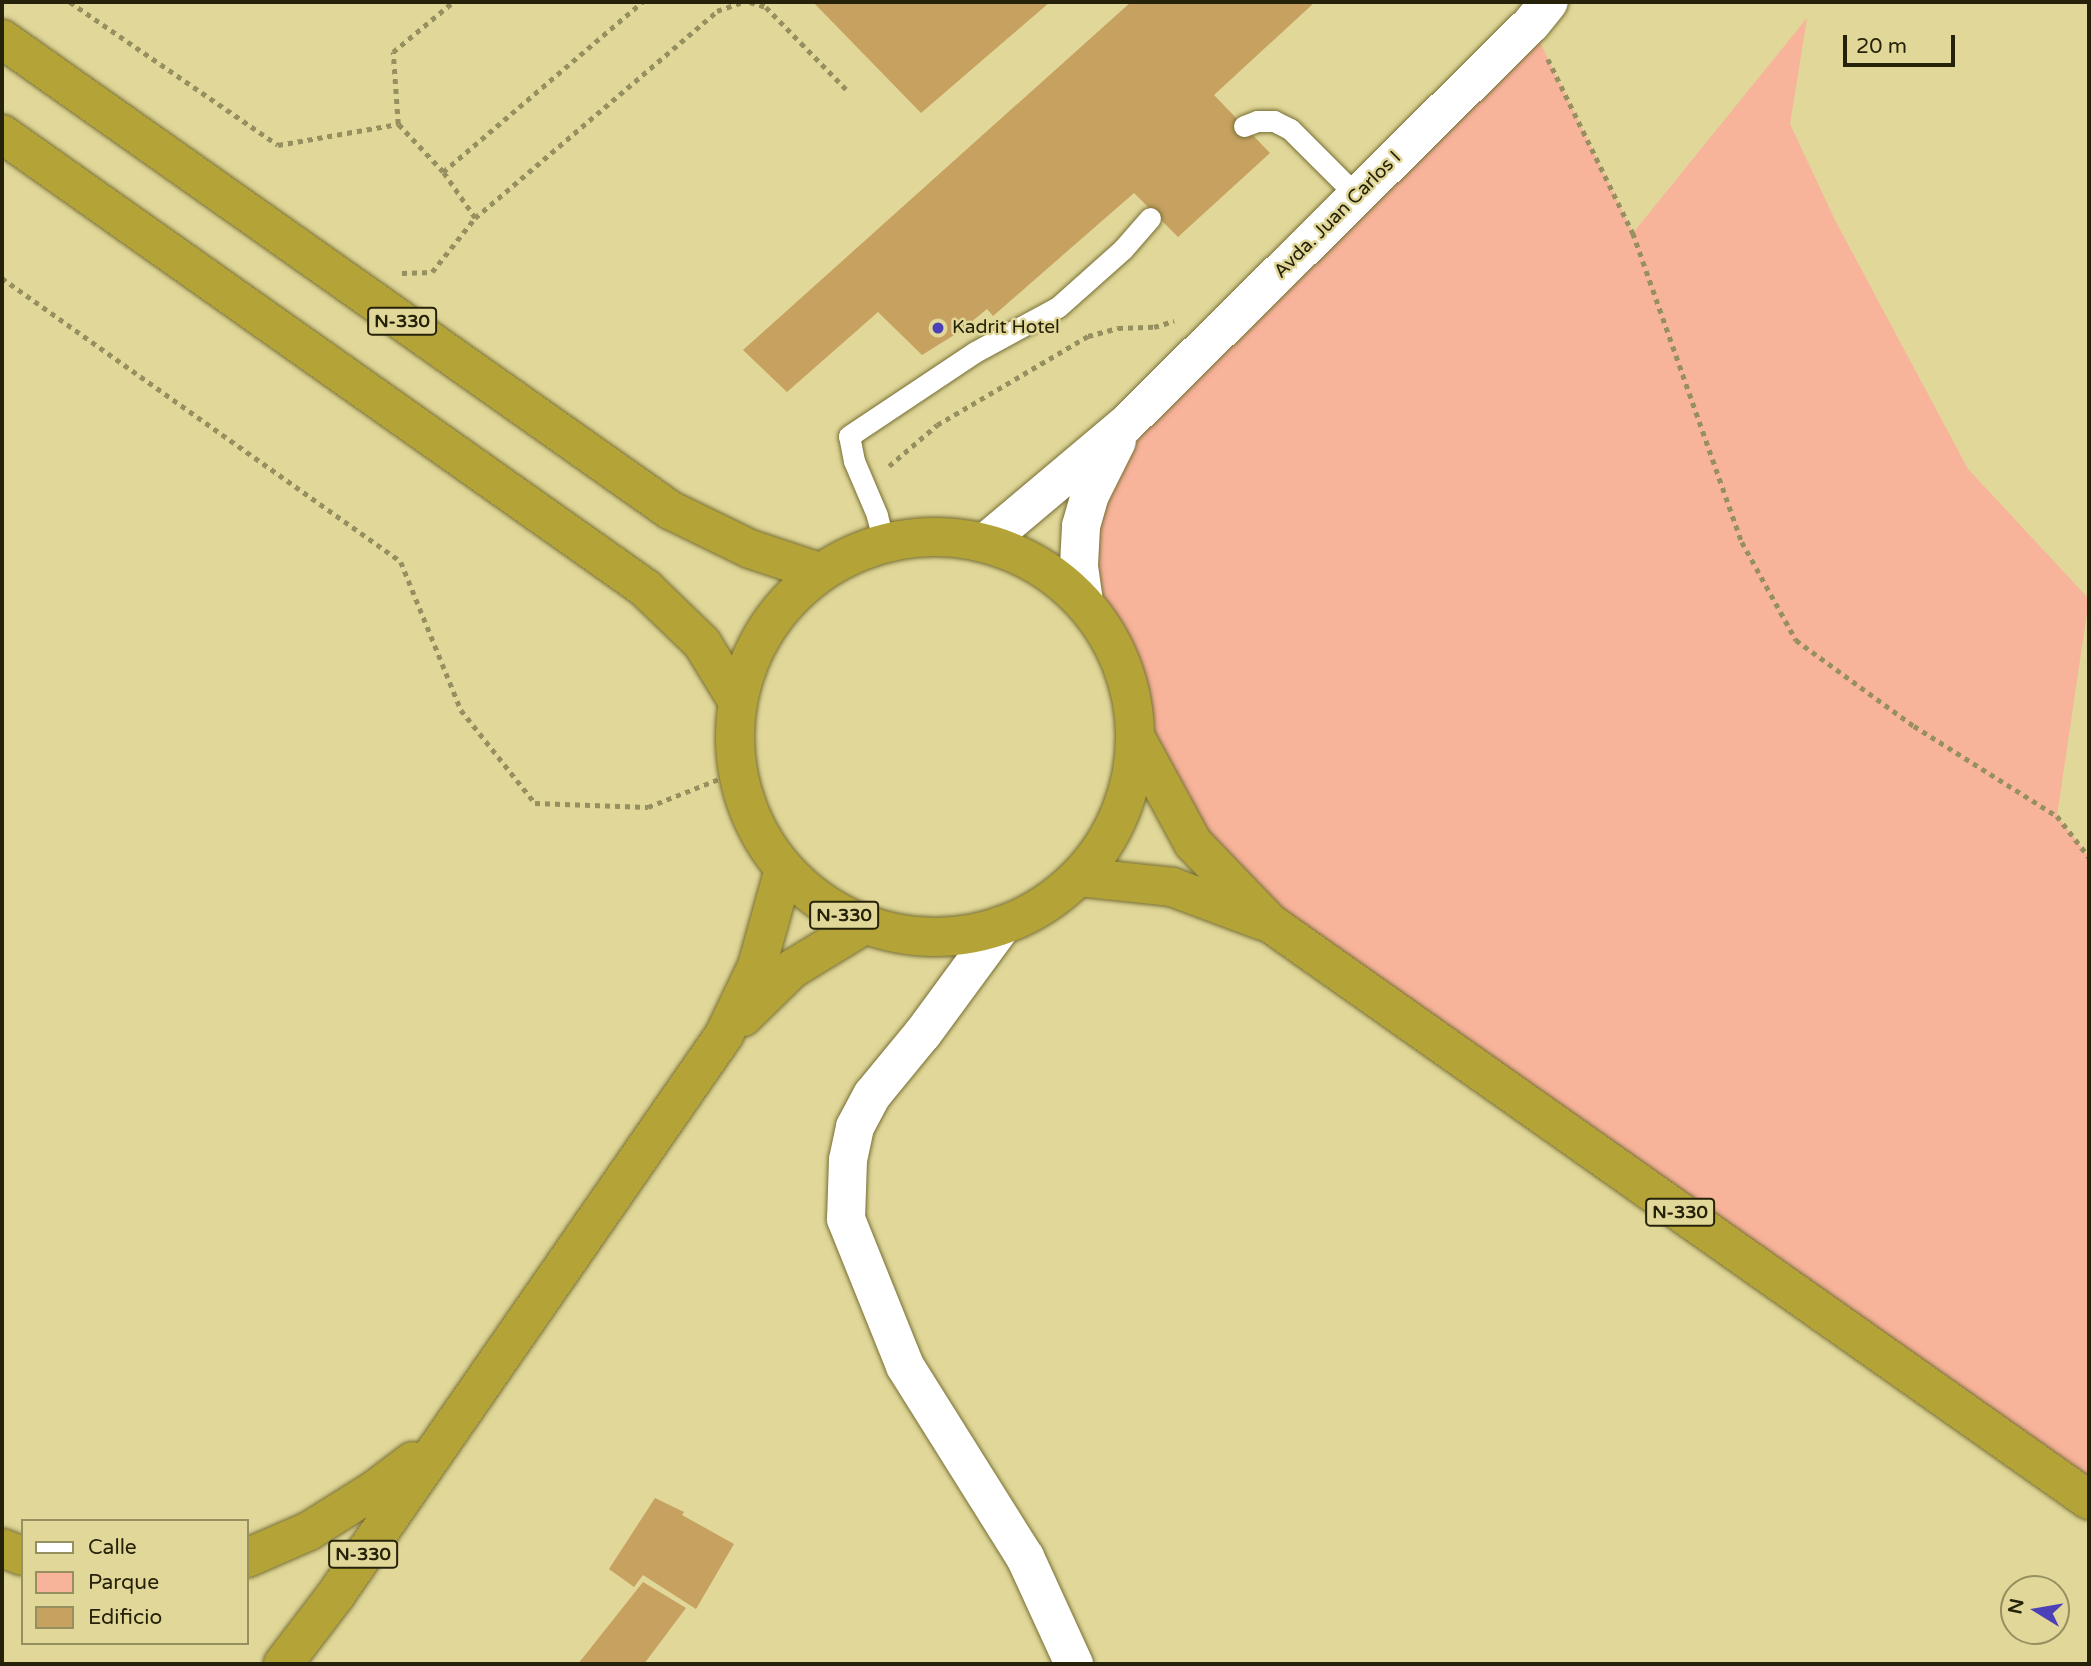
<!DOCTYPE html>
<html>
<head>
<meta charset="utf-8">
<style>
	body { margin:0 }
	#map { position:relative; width:2091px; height:1666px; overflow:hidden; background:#e0d799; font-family:"Varela Round",sans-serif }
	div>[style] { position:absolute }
	.green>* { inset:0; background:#f8b39b }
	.building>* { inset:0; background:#c6a160 }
	.path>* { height:4.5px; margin-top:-2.25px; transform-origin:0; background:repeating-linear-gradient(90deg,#968f5f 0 5px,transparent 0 10px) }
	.roads { filter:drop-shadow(0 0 2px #776e33) drop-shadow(0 0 2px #776e33) }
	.lane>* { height:21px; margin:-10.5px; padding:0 10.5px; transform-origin:10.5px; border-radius:10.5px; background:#fff }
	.street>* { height:38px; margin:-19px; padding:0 19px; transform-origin:19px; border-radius:19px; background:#fff }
	.highway>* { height:38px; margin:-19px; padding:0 19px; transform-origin:19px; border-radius:19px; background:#b4a438 }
	.highway>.ring { margin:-19px; padding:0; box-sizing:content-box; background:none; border:38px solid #b4a438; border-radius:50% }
	.dots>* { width:19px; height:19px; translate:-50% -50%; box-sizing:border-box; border:4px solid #e0d799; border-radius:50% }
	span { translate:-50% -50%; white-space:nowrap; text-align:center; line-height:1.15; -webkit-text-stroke:5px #e0d799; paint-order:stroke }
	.shield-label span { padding:2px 5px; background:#e0d799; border:2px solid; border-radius:5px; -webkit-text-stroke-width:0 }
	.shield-label { font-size:18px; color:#262209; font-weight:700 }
	.street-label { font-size:19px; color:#262209 }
	.poi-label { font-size:19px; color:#262209 }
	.left { translate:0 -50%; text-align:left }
	.frame { position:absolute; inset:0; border:4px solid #262209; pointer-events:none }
	.legend { position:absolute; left:21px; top:1519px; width:228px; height:126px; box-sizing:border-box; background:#e0d799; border:2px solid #968f5f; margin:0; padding:9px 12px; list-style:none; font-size:21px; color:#262209 }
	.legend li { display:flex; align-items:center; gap:14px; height:35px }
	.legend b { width:35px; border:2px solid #968f5f }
	.north { position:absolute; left:2000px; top:1575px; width:70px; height:70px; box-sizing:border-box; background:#e0d799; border:2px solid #968f5f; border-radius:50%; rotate:281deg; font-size:19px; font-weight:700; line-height:28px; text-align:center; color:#262209 }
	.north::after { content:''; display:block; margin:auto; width:24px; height:32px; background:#4b40b7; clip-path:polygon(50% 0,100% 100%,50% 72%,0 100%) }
	.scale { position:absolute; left:1843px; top:35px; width:112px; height:32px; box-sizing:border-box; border:4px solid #262209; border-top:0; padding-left:9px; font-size:21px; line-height:24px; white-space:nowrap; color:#262209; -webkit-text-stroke:5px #e0d799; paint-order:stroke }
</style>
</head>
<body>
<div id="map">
	<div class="green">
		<div style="clip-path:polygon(1807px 18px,1790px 124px,1835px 220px,1968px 469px,2089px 599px,2057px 816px,2089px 857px,2089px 1500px,1270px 923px,1136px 738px,1134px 683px,1084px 602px,1079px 565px,1125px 425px,1531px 24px,1633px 233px)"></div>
	</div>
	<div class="building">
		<div style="clip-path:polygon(813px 2px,1050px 2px,921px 113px)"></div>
		<div style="clip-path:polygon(1131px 2px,1315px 2px,1214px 95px,1270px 153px,1178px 237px,1134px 193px,993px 316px,987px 309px,959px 332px,922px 355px,878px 312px,787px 392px,743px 350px)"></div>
		<div style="clip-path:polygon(655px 1498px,684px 1512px,682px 1515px,734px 1544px,696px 1609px,643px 1575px,634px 1587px,609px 1569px)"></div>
		<div style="clip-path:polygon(643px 1582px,686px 1608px,644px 1664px,578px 1664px)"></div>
	</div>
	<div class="path">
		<div style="left:70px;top:2px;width:252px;rotate:34.5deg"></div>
		<div style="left:278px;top:145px;width:122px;rotate:-9.9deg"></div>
		<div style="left:750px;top:2px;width:17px;rotate:17deg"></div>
		<div style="left:766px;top:7px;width:116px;rotate:45.7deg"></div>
		<div style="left:1548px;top:59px;width:194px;rotate:64deg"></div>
		<div style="left:1633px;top:233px;width:328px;rotate:70.6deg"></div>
		<div style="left:1742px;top:542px;width:112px;rotate:61.1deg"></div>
		<div style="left:1796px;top:640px;width:146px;rotate:36.1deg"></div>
		<div style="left:1914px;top:726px;width:169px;rotate:32.2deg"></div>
		<div style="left:2057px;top:816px;width:52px;rotate:52deg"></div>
		<div style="left:443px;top:172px;width:262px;rotate:-40.5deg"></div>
		<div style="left:475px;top:218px;width:318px;rotate:-40.5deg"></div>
		<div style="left:717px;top:11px;width:28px;rotate:-19deg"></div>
		<div style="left:402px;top:273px;width:30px;rotate:-2deg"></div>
		<div style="left:432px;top:272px;width:69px;rotate:-51.5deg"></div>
		<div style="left:475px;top:218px;width:56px;rotate:-124.8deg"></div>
		<div style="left:443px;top:172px;width:66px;rotate:-133.2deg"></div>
		<div style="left:398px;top:124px;width:72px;rotate:-94deg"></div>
		<div style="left:393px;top:52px;width:78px;rotate:-39.8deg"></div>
		<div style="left:2px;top:278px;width:490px;rotate:35.4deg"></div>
		<div style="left:401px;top:562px;width:160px;rotate:67.9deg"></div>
		<div style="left:461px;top:710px;width:119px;rotate:51.5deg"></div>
		<div style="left:535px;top:803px;width:113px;rotate:2deg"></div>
		<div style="left:648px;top:807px;width:96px;rotate:-21.5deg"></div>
		<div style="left:889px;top:466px;width:63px;rotate:-40.5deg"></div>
		<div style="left:937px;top:425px;width:175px;rotate:-30.5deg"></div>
		<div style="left:1088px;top:336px;width:31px;rotate:-15deg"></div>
		<div style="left:1118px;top:328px;width:36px;rotate:-2deg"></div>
		<div style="left:1154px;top:327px;width:21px;rotate:-17deg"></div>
	</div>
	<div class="roads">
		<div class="lane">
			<div style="left:1244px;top:126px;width:14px;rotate:-21deg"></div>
			<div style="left:1257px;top:121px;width:17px"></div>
			<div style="left:1274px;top:121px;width:18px;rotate:27deg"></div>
			<div style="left:1290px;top:129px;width:95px;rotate:45deg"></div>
			<div style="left:884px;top:542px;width:28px;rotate:-105deg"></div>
			<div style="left:877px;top:515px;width:59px;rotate:-113.1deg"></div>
			<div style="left:854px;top:461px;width:25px;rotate:-101deg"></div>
			<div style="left:849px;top:436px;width:151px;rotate:-33.7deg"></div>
			<div style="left:975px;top:352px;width:94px;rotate:-28.5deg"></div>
			<div style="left:1058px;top:307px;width:87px;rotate:-41.7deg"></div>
			<div style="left:1123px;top:249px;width:41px;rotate:-48.9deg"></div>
		</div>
		<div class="street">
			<div style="left:986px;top:542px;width:182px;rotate:-40.1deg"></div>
			<div style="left:1125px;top:425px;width:571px;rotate:-44.65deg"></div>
			<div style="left:1531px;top:24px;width:28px;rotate:-51deg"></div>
			<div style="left:1084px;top:602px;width:37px;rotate:-98deg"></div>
			<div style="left:1079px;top:565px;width:39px;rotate:-87deg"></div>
			<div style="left:1081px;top:526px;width:32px;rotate:-74deg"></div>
			<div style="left:1090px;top:495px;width:60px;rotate:-63.4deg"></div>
			<div style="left:1001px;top:927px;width:132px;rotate:126.3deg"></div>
			<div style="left:923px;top:1033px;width:80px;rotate:129.4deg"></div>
			<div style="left:872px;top:1095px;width:36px;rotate:118deg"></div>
			<div style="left:855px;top:1127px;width:34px;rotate:102deg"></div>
			<div style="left:848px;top:1160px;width:59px;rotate:91.9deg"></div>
			<div style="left:846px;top:1219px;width:158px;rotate:68.1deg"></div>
			<div style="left:905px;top:1366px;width:226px;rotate:57.9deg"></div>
			<div style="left:1025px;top:1557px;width:118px;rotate:65.4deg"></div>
		</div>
		<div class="highway">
			<div style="left:2px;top:39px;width:817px;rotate:35.19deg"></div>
			<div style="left:670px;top:510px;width:89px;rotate:26deg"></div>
			<div style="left:750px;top:549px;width:73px;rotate:18.4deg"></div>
			<div style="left:2px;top:134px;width:787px;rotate:35.22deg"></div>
			<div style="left:645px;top:588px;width:79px;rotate:44deg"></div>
			<div style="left:702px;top:643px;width:69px;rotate:58.6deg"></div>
			<div class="ring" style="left:735px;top:537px;width:362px;height:362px"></div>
			<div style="left:1136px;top:738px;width:119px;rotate:61.5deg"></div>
			<div style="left:1193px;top:843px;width:111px;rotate:46.1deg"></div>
			<div style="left:1270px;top:923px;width:1002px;rotate:35.17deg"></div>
			<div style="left:1079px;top:877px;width:94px;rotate:6.1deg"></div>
			<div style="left:1172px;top:887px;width:97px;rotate:20.5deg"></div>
			<div style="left:743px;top:1017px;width:69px;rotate:-44.4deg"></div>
			<div style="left:792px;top:969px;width:84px;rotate:-31.4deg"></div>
			<div style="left:2px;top:1548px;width:22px;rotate:21deg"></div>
			<div style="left:247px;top:1558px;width:68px;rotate:-23.5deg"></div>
			<div style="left:309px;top:1531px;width:79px;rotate:-32.1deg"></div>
			<div style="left:376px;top:1489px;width:46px;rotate:-37.1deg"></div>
			<div style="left:283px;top:1664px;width:86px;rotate:-52.6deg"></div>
			<div style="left:335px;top:1596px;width:683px;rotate:-55.26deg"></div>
			<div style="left:724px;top:1035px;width:76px;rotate:-64.4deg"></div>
			<div style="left:757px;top:966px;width:101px;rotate:-74.4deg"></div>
		</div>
	</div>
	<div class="dots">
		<div style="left:938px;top:328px;background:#4b40b7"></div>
	</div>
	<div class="shield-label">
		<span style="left:402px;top:321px">N-330</span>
		<span style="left:844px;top:915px">N-330</span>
		<span style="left:1680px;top:1212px">N-330</span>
		<span style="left:363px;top:1554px">N-330</span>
	</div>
	<div class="street-label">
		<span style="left:1338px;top:215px;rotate:-45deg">Avda. Juan Carlos I</span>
	</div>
	<div class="poi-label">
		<span class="left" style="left:952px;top:328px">Kadrit Hotel</span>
	</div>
	<div class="frame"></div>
	<ul class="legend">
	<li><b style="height:9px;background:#fff"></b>Calle</li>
	<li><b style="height:19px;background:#f8b39b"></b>Parque</li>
	<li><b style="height:19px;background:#c6a160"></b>Edificio</li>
	</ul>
	<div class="north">N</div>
	<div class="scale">20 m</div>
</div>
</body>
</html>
